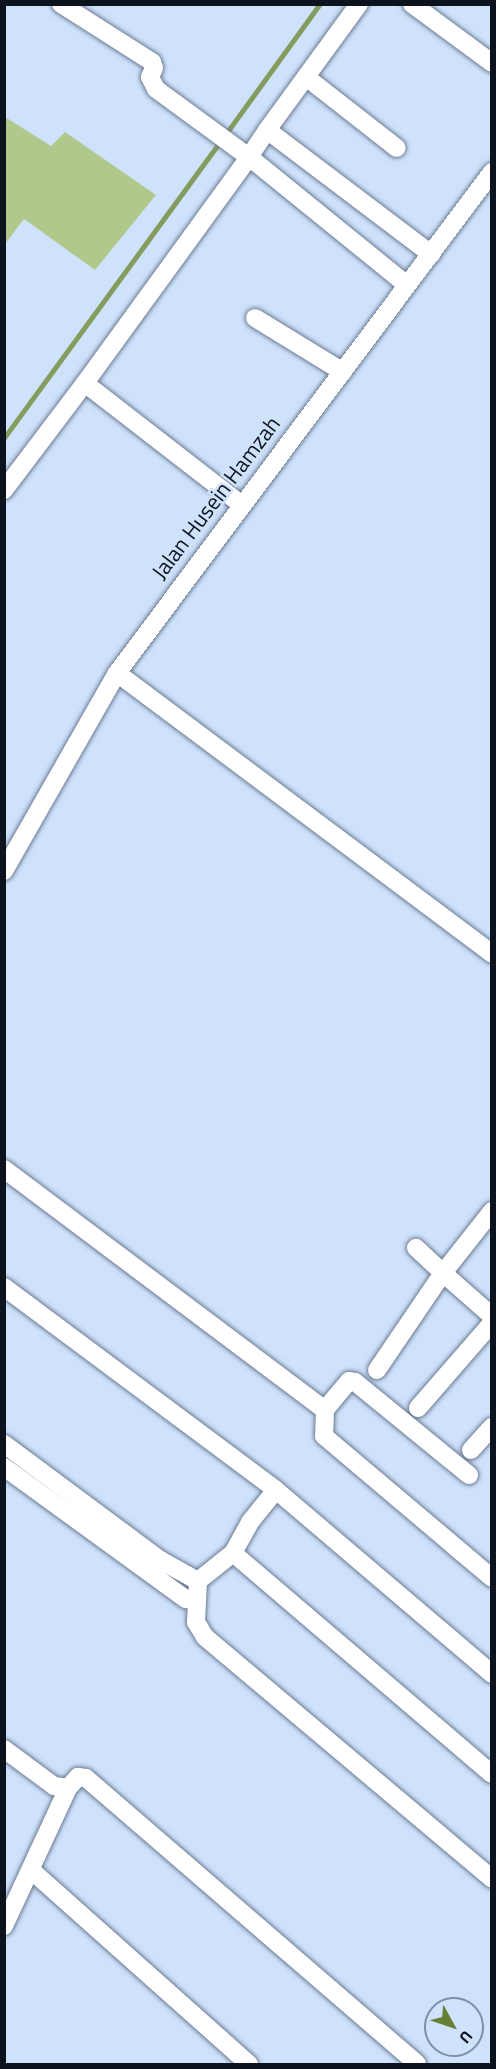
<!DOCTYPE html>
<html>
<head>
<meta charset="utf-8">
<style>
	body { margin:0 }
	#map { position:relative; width:496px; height:2069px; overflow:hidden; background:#cfe2fc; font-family:"Titillium Web",sans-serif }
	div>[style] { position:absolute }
	.green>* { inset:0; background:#b1c88d }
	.stream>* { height:4.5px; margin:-2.25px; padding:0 2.25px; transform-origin:2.25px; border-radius:2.25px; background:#849c5e }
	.roads { filter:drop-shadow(0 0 2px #6b7b93) drop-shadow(0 0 2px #6b7b93) }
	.minor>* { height:18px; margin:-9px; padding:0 9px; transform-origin:9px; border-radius:9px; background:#fff }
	span { translate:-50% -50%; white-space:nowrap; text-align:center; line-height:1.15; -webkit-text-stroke:5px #cfe2fc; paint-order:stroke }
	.street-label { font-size:22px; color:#0d131c }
	.frame { position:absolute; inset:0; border:6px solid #0d131c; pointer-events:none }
	.north { position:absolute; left:424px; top:1997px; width:60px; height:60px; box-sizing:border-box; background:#cfe2fc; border:2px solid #818fa2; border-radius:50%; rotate:130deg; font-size:16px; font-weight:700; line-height:24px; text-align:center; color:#0d131c }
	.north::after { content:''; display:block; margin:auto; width:21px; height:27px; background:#657f33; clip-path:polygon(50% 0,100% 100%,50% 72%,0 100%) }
</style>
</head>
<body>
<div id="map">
	<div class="green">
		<div style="clip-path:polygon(5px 117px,51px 146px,65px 132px,156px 195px,95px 270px,24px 219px,5px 244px)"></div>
	</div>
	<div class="stream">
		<div style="left:225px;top:135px;width:162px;rotate:-54.1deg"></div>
		<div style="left:4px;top:438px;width:366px;rotate:-53.9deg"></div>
	</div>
	<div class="roads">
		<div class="minor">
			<div style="left:61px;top:4px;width:108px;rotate:32.5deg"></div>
			<div style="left:152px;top:62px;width:6px;rotate:72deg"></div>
			<div style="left:154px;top:68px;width:10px;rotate:114deg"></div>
			<div style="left:150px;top:77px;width:13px;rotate:63deg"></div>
			<div style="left:156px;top:89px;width:115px;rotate:36.2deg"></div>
			<div style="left:249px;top:157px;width:32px;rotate:-56deg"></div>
			<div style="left:359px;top:4px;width:156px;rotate:126.1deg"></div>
			<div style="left:267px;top:130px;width:206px;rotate:37.1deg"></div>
			<div style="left:412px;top:4px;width:99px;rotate:36.4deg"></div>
			<div style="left:306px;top:77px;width:115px;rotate:38deg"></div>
			<div style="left:255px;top:318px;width:103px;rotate:31.5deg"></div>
			<div style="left:4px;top:490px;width:134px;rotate:-52.9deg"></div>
			<div style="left:242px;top:505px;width:199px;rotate:-142.2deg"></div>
			<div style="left:85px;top:383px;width:279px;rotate:-54deg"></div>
			<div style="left:249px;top:157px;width:203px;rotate:39deg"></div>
			<div style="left:117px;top:673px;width:469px;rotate:36.8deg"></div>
			<div style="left:4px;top:871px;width:228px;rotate:-60.3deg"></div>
			<div style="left:117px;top:673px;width:626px;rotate:-53.19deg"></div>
			<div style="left:4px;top:1169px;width:401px;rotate:36.9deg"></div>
			<div style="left:492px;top:1211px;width:79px;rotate:128.3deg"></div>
			<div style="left:443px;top:1273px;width:65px;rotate:41.3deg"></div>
			<div style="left:4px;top:1287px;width:339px;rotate:36.7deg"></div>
			<div style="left:377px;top:1370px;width:117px;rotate:-55.8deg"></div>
			<div style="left:443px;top:1273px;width:37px;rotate:-137deg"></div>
			<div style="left:418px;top:1408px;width:113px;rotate:-49deg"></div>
			<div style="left:4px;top:1444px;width:194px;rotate:36.6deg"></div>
			<div style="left:160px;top:1560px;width:43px;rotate:28.9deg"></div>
			<div style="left:198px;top:1581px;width:45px;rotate:-38.7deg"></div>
			<div style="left:233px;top:1553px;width:35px;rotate:-61deg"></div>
			<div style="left:250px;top:1522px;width:41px;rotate:-50.9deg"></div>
			<div style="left:276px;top:1490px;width:284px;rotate:40.4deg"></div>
			<div style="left:471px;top:1450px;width:31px;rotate:-48deg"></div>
			<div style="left:4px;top:1467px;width:225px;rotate:36deg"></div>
			<div style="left:469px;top:1475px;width:147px;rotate:-140.8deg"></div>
			<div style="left:355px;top:1382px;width:6px;rotate:-171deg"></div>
			<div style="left:349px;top:1381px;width:38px;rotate:130deg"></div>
			<div style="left:325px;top:1410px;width:26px;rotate:92deg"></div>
			<div style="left:324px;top:1436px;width:220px;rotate:40.2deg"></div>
			<div style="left:233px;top:1553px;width:340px;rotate:40.5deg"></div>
			<div style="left:198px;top:1581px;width:41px;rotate:92.8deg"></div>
			<div style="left:196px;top:1622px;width:17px;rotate:59deg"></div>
			<div style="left:205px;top:1637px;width:375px;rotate:40.1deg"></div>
			<div style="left:4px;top:1749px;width:62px;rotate:36.5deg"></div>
			<div style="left:54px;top:1786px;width:14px;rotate:8deg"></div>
			<div style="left:68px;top:1788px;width:15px;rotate:-48deg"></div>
			<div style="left:78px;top:1777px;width:8px;rotate:7deg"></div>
			<div style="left:86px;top:1778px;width:437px;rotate:40.8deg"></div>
			<div style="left:31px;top:1870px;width:292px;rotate:41.7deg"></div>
			<div style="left:4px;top:1926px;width:152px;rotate:-65.1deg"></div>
		</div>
	</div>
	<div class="street-label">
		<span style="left:216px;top:498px;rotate:-53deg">Jalan Husein Hamzah</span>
	</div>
	<div class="frame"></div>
	<div class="north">U</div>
</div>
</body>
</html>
